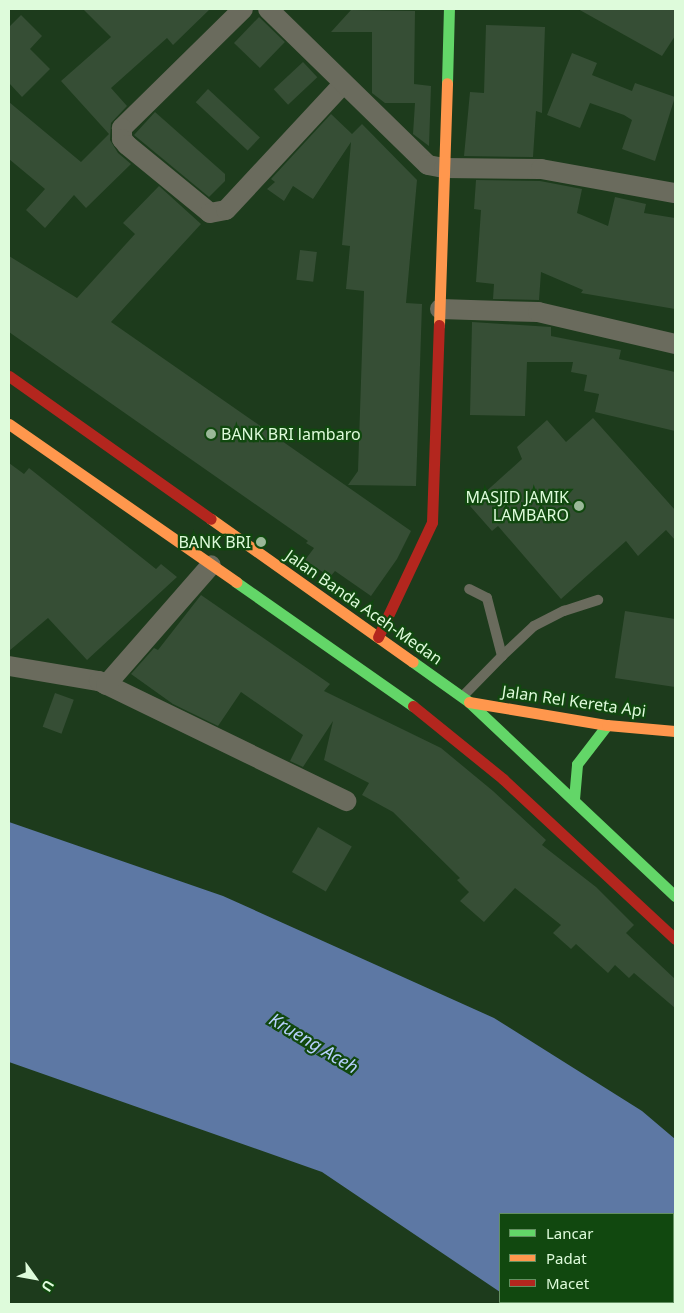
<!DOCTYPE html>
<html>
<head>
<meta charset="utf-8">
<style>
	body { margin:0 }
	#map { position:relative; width:684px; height:1313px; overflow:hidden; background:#1d3b1c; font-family:"Noto Sans",sans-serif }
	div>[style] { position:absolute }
	.water>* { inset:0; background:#5d78a4 }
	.building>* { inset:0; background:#364e35; transform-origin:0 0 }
	.lane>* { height:10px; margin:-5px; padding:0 5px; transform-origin:5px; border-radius:5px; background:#6a6b5d }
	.street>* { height:20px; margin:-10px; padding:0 10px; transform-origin:10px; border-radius:10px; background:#6a6b5d }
	.fast>* { height:11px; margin:-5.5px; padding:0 5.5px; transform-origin:5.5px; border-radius:5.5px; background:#63d668 }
	.slow>* { height:11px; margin:-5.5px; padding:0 5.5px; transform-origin:5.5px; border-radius:5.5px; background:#ff974d }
	.jam>* { height:11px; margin:-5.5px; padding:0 5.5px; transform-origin:5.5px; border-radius:5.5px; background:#b3261e }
	.dots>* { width:14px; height:14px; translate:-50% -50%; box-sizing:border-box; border:2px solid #11480f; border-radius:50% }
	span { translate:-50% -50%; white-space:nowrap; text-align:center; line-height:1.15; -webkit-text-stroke:4.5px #11480f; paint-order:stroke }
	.poi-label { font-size:16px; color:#defbdb }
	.left { translate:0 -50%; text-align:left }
	.right { translate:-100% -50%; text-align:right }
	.street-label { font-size:16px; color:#defbdb }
	.water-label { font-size:18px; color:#b7d0fd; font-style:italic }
	.frame { position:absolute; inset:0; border:10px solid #defbdb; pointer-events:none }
	.legend { position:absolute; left:499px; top:1213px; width:175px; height:90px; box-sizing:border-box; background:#11480f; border:1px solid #639061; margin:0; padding:6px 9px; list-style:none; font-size:15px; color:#defbdb }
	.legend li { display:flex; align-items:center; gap:10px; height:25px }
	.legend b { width:25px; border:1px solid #639061 }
	.north { position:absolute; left:10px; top:1253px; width:50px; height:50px; -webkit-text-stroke:4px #11480f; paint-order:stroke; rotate:122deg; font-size:14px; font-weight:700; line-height:20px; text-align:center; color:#defbdb }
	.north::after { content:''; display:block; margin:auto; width:18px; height:22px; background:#defbdb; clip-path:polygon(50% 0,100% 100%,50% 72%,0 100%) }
</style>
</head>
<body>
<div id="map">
	<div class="water">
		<div style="clip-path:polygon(9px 822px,223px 896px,494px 1018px,642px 1111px,675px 1139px,675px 1304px,514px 1302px,673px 1302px,673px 1214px,500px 1214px,500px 1292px,322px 1172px,9px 1062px)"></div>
	</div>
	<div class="building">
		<div style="clip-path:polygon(83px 9px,210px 9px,173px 45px,167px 38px,111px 88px,127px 106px,111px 123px,110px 140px,118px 153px,131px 164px,86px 208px,74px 195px,45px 228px,26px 210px,45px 189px,9px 159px,9px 102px,81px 162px,109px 134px,61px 81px,111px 37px)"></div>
		<div style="clip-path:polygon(578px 9px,675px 9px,675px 36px,662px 56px)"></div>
		<div style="clip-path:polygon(351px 10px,415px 11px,414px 84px,431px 86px,429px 146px,413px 134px,415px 103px,385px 103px,372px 93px,372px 32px,331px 32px)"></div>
		<div style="clip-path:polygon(21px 15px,42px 36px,30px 49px,50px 69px,22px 97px,9px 83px,9px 27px)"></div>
		<div style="left:259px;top:17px;width:36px;height:36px;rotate:44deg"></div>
		<div style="clip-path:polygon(486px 25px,545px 27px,542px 113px,536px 111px,533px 157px,464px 156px,470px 92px,484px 93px)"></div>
		<div style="clip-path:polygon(572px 53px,597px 63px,592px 75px,632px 91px,635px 83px,675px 97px,655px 161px,622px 149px,632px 120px,624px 115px,590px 103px,580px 128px,547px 115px)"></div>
		<div style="left:303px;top:62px;width:21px;height:40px;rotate:47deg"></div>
		<div style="left:208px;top:89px;width:71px;height:18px;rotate:43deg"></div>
		<div style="clip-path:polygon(155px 112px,225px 174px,225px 181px,209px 197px,134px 135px)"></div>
		<div style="clip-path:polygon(331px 114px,352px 134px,362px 124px,417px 180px,406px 303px,422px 304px,416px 486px,348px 485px,358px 471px,364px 291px,346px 289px,350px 246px,342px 245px,351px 142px,313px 199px,293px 186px,284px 201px,267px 189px,275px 182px,271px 179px)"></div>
		<div style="clip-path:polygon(476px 180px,540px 181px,582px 189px,577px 213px,608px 226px,615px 197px,646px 204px,644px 213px,675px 218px,675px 309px,581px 293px,583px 290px,541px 272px,539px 300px,493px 299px,494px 284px,476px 282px,481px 210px,474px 209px)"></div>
		<div style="clip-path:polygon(159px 186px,201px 224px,111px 322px,411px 531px,397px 559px,371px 596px,335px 571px,330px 577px,305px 560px,314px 548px,306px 543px,308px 541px,9px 332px,9px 256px,77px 298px,135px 234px,123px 223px)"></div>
		<div style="left:300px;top:250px;width:17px;height:30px;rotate:7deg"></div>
		<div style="clip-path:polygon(472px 322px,551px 327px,551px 336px,621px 350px,619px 359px,675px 372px,675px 431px,595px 412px,599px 394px,584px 391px,587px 375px,571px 372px,573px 362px,527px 362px,525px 416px,470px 415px)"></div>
		<div style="clip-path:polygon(593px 418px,675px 510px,675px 540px,666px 530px,638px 556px,626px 541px,561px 599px,498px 526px,492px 531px,470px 506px,522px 459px,517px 447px,547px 420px,566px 442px)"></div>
		<div style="clip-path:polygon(9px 463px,24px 474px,29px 468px,156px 569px,161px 564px,177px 577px,87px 660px,48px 618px,9px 651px)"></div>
		<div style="clip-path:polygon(201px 595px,330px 684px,324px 691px,441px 748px,493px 791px,546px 840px,542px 845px,596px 887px,634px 925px,626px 933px,675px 979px,675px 1008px,634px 973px,629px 978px,615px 965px,608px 973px,576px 944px,571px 949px,553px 933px,561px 925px,515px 888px,484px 922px,460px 901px,469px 892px,457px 880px,460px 878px,393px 812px,362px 795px,369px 783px,324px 760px,333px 721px,303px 767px,290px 761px,303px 735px,241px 692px,218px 726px,173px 704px,131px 674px,154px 648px,158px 650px)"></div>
		<div style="clip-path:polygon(625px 611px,675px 619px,675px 687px,615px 678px)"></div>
		<div style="left:55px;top:693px;width:20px;height:36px;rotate:20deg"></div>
		<div style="left:318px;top:827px;width:39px;height:52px;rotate:30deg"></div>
	</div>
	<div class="lane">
		<div style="left:502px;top:656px;width:44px;rotate:-43.2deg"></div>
		<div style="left:534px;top:626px;width:34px;rotate:-27deg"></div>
		<div style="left:564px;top:611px;width:36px;rotate:-18deg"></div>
		<div style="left:463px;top:696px;width:56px;rotate:-45.7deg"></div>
		<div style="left:502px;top:656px;width:60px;rotate:-104.5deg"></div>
		<div style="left:487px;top:598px;width:20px;rotate:-153deg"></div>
	</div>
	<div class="street">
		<div style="left:243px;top:9px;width:170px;rotate:135.5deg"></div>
		<div style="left:122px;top:128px;width:11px;rotate:90deg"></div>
		<div style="left:122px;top:139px;width:8px;rotate:50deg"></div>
		<div style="left:127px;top:145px;width:107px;rotate:39.3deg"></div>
		<div style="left:210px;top:213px;width:16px;rotate:-11deg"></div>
		<div style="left:226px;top:210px;width:172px;rotate:-47.1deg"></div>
		<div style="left:268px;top:9px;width:223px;rotate:44.3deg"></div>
		<div style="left:428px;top:165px;width:16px;rotate:11deg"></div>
		<div style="left:444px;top:168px;width:97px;rotate:0.6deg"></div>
		<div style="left:541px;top:169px;width:136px;rotate:10.2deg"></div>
		<div style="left:440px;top:309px;width:98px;rotate:1.8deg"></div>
		<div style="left:538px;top:312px;width:141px;rotate:13.1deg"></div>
		<div style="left:9px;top:666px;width:91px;rotate:9.5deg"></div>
		<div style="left:99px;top:681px;width:275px;rotate:25.9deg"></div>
		<div style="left:106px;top:685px;width:159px;rotate:-48.8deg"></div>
	</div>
	<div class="fast">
		<div style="left:447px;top:83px;width:74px;rotate:-88.5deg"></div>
		<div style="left:236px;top:582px;width:216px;rotate:35deg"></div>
		<div style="left:413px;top:662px;width:69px;rotate:35.5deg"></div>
		<div style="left:469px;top:702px;width:283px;rotate:43.3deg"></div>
		<div style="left:574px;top:799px;width:35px;rotate:-85deg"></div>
		<div style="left:577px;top:764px;width:49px;rotate:-52.4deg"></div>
	</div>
	<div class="slow">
		<div style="left:439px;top:325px;width:242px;rotate:-88.1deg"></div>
		<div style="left:9px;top:424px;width:277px;rotate:34.8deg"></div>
		<div style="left:211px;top:519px;width:247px;rotate:35.3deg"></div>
		<div style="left:469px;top:702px;width:140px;rotate:9.5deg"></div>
		<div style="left:607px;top:725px;width:68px;rotate:5deg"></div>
	</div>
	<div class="jam">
		<div style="left:9px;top:376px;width:247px;rotate:35.3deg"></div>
		<div style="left:378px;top:637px;width:127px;rotate:-64.8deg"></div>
		<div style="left:432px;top:522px;width:197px;rotate:-88deg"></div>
		<div style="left:413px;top:706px;width:116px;rotate:39deg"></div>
		<div style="left:503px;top:779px;width:235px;rotate:42.9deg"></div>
	</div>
	<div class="dots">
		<div style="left:211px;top:434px;background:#9ab898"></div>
		<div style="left:579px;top:506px;background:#9ab898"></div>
		<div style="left:261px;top:542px;background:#9ab898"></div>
	</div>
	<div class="poi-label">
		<span class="left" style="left:221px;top:434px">BANK BRI lambaro</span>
		<span class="right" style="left:569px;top:506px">MASJID JAMIK<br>LAMBARO</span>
		<span class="right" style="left:251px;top:542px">BANK BRI</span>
	</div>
	<div class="street-label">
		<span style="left:364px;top:607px;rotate:35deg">Jalan Banda Aceh-Medan</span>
		<span style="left:574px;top:701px;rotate:8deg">Jalan Rel Kereta Api</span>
	</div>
	<div class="water-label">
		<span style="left:314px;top:1043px;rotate:31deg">Krueng Aceh</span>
	</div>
	<div class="frame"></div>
	<ul class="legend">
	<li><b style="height:6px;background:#63d668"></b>Lancar</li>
	<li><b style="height:6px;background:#ff974d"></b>Padat</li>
	<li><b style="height:6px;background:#b3261e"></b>Macet</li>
	</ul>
	<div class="north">U</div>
</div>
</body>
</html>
